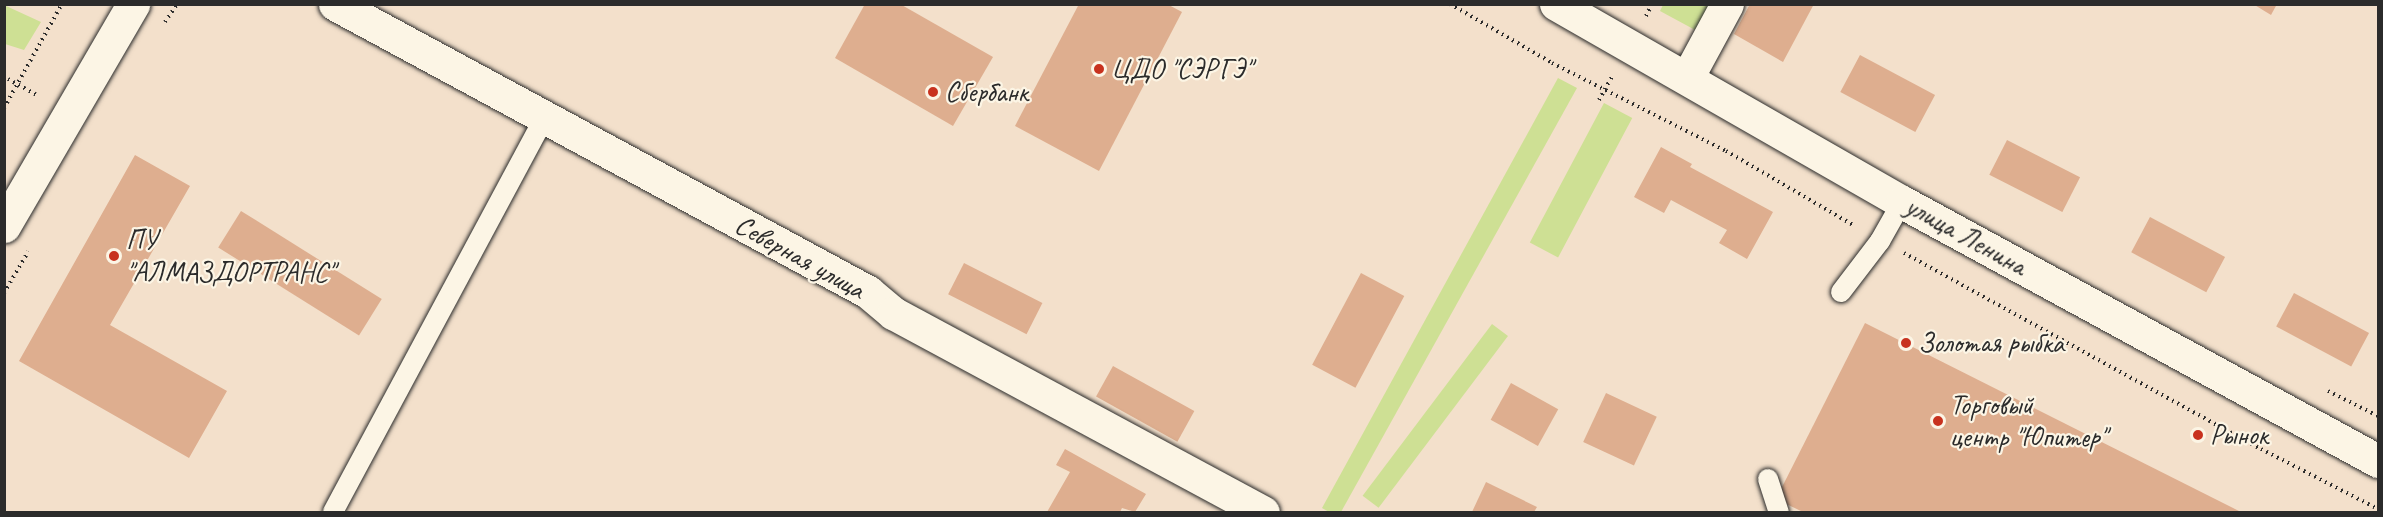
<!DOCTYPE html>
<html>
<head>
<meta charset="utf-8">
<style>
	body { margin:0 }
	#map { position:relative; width:2383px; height:517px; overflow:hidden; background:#f3e0cb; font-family:Caveat,sans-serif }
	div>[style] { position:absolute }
	.green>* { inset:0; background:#cee094; transform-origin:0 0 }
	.building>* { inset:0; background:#deae8f; transform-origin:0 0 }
	.path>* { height:4px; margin-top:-2px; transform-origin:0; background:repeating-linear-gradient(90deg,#2b2b2b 0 1.5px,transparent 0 6px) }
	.roads { filter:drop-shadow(0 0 2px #2b2b2b) drop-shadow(0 0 2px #2b2b2b) }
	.service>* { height:20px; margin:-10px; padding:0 10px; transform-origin:10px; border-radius:10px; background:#fcf5e5 }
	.minor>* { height:33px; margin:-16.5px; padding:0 16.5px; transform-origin:16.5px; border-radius:16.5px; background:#fcf5e5 }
	.tertiary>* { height:33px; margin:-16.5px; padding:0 16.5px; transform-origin:16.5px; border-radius:16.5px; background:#fcf5e5 }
	.secondary>* { height:33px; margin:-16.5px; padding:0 16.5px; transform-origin:16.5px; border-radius:16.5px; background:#fcf5e5 }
	.dots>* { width:16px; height:16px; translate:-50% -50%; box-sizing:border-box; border:3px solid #fcf5e5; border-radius:50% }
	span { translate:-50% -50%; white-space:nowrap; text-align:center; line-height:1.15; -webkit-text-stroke:4.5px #fcf5e5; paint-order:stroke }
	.poi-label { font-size:28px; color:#2b2b2b }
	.left { translate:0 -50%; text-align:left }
	.street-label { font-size:28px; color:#2b2b2b }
	.frame { position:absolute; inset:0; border:6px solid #2b2b2b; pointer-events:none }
</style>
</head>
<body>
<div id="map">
	<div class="green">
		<div style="clip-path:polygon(4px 5px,41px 22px,24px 50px,5px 44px)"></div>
		<div style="clip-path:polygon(1663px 5px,1712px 5px,1697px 31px,1660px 11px)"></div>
		<div style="clip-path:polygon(1558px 78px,1577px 88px,1341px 512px,1329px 512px,1322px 508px)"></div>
		<div style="left:1604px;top:103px;width:32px;height:158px;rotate:28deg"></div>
		<div style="left:1492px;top:324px;width:20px;height:215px;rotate:37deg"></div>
	</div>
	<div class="building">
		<div style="clip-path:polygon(865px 4px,900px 4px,993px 57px,953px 126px,835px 58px)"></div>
		<div style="clip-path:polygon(1079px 4px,1167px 4px,1182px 12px,1099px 171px,1015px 126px)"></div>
		<div style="clip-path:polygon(1750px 4px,1814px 4px,1783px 62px,1734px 34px)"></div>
		<div style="clip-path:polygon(2253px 4px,2277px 4px,2271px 15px)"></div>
		<div style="left:1860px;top:55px;width:85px;height:42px;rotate:28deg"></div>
		<div style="left:2007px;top:140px;width:82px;height:39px;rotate:27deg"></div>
		<div style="clip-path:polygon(1661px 147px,1692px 164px,1690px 167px,1773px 212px,1747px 259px,1719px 243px,1727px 230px,1671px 200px,1664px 213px,1634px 197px)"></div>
		<div style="clip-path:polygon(135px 155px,190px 186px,110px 325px,227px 391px,189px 458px,19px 361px)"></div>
		<div style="left:241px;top:211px;width:166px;height:43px;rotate:32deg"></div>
		<div style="left:2150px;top:217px;width:85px;height:40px;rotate:28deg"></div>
		<div style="left:964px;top:263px;width:88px;height:35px;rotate:27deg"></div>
		<div style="left:1361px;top:273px;width:49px;height:104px;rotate:28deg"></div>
		<div style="left:2294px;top:293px;width:85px;height:38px;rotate:28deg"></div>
		<div style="clip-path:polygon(1865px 323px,2241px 512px,1803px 512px,1776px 499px)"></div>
		<div style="left:1113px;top:366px;width:93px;height:35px;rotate:29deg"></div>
		<div style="left:1511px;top:383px;width:54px;height:42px;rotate:29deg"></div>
		<div style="left:1606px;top:393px;width:56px;height:54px;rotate:25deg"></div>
		<div style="clip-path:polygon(1065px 449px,1146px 494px,1135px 512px,1122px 508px,1120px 512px,1047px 512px,1070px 472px,1056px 465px)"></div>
		<div style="clip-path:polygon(1486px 482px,1537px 507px,1534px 512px,1472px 512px)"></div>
	</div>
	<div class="path">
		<div style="left:1450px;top:4px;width:118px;rotate:30deg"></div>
		<div style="left:1552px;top:63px;width:195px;rotate:26.8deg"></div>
		<div style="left:1726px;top:151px;width:149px;rotate:30.2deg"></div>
		<div style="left:1646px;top:16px;width:11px;rotate:-63deg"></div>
		<div style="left:165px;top:22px;width:22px;rotate:-56deg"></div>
		<div style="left:8px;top:79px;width:35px;rotate:29deg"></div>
		<div style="left:1599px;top:100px;width:29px;rotate:-61deg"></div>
		<div style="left:4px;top:108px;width:119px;rotate:-60.9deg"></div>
		<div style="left:1904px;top:253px;width:407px;rotate:28.8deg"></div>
		<div style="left:2261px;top:449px;width:131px;rotate:27.1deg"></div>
		<div style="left:4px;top:293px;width:48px;rotate:-59.7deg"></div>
		<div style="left:2328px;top:391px;width:56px;rotate:26.6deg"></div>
		<div style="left:4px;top:512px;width:1px"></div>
	</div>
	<div class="roads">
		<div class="service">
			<div style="left:1841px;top:292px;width:64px;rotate:-52.6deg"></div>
			<div style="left:1880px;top:241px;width:45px;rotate:-60.6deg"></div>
			<div style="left:1768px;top:479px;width:35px;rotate:72deg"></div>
			<div style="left:333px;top:512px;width:447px;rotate:-61.8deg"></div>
		</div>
		<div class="minor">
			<div style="left:335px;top:4px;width:606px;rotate:28.38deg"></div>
			<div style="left:868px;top:292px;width:33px;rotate:40deg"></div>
			<div style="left:893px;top:313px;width:420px;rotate:28.3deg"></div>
			<div style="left:1687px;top:78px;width:84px;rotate:-61.6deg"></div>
		</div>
		<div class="tertiary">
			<div style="left:4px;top:226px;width:257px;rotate:-59.8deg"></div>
		</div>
		<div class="secondary">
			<div style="left:1556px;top:4px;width:399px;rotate:29.8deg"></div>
			<div style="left:1902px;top:202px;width:542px;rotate:28.55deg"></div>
		</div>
	</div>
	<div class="dots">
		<div style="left:1099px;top:69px;background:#c8321e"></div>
		<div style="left:933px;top:92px;background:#c8321e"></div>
		<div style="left:114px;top:256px;background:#c8321e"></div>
		<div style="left:1906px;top:343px;background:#c8321e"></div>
		<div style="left:1938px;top:421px;background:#c8321e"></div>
		<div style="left:2198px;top:435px;background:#c8321e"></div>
	</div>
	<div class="poi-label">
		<span class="left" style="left:1111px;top:69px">ЦДО "СЭРГЭ"</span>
		<span class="left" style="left:945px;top:92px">Сбербанк</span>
		<span class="left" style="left:126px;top:256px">ПУ<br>"АЛМАЗДОРТРАНС"</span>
		<span class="left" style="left:1918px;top:343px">Золотая рыбка</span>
		<span class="left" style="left:1950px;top:421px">Торговый<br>центр "Юпитер"</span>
		<span class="left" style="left:2210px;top:435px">Рынок</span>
	</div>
	<div class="street-label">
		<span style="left:1966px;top:236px;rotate:29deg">улица Ленина</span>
		<span style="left:800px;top:257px;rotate:29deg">Северная улица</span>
	</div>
	<div class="frame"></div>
</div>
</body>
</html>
